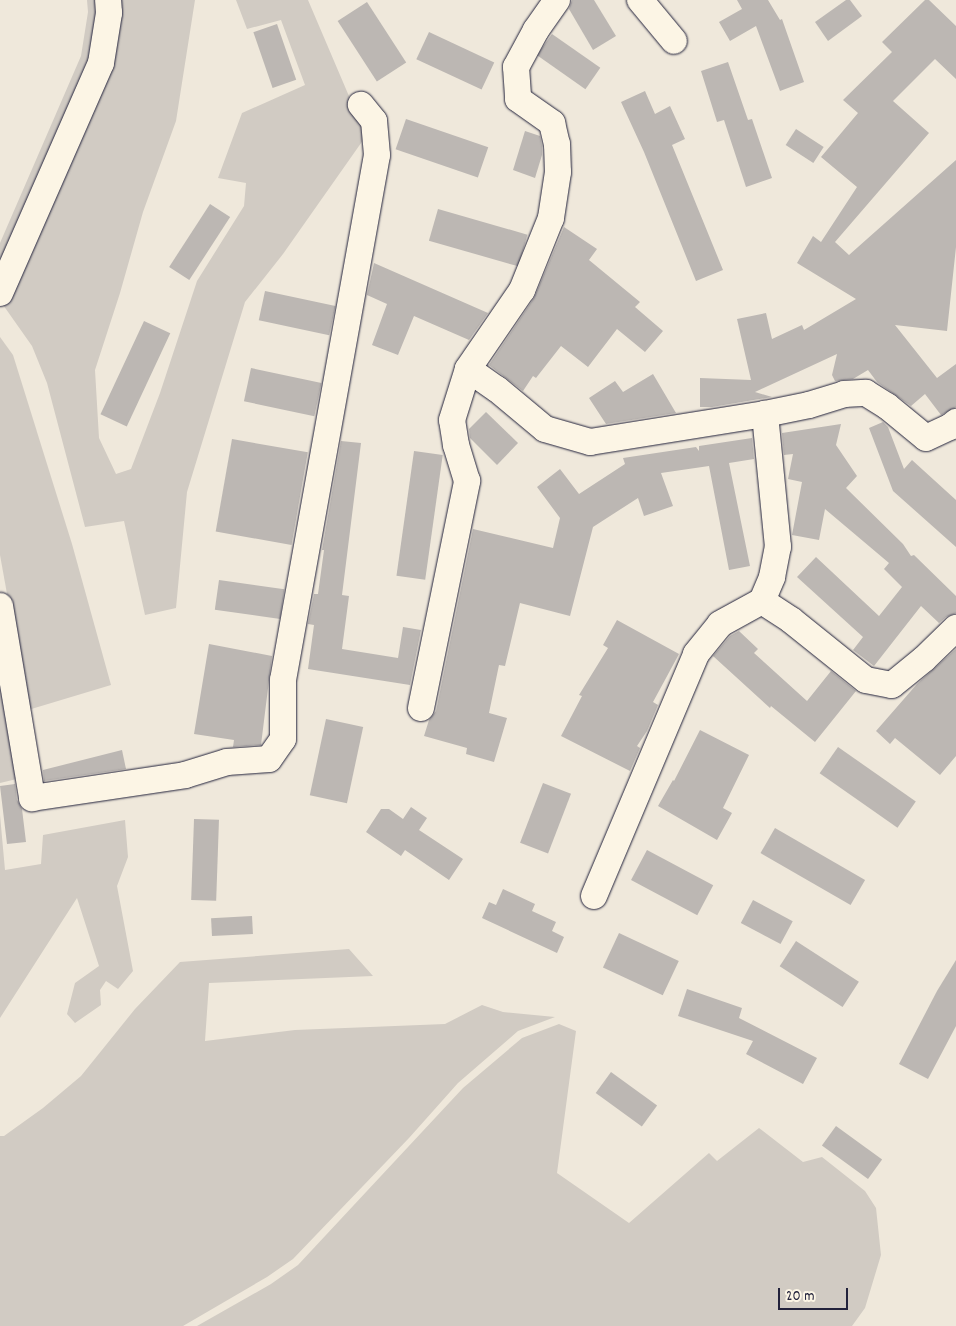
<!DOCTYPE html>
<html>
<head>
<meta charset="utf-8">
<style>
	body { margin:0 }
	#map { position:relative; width:956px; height:1326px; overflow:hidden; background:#efe8db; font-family:Dekko,sans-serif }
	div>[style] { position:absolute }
	.green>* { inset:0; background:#d1cbc3 }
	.building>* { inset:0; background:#bcb7b3; transform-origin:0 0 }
	.roads { filter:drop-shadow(0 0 1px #22223b) drop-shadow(0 0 1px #22223b) }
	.minor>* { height:26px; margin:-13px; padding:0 13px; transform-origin:13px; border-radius:13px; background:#fcf5e5 }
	span { translate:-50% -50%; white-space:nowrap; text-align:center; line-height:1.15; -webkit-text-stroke:4.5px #fcf5e5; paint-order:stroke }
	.scale { position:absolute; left:778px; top:1288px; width:70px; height:22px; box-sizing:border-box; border:2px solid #22223b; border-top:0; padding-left:6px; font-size:15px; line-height:18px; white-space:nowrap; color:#22223b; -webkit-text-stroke:4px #fcf5e5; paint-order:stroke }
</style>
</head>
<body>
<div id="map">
	<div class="green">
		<div style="clip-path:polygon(87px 0,103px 0,90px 68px,0 272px,0 243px,81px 56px,88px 12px)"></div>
		<div style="clip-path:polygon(118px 0,195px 0,176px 121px,143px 212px,120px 293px,95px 370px,99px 438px,116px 474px,131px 469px,160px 393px,197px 281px,244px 206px,246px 183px,218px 178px,242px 113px,305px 85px,281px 20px,247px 29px,236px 0,308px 0,366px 136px,283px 254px,245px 302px,187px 492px,176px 608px,145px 615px,124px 521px,85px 527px,47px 383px,32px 346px,1px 302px)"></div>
		<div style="clip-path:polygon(0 337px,13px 355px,72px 544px,111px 685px,28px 710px,0 555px)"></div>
		<div style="clip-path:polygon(0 647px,21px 778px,0 783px)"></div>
		<div style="clip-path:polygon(0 815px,5px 870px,41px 864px,43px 835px,125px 820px,128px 857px,117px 886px,133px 971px,118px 989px,106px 981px,100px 990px,101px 1005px,75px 1023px,67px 1014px,75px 983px,99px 966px,77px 898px,0 1018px)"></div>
		<div style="clip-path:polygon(349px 949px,373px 976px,209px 983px,205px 1041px,295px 1030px,445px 1024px,482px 1005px,503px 1012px,555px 1017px,518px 1031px,458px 1083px,409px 1138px,293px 1259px,267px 1277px,183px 1326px,0 1326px,0 1136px,4px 1136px,43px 1108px,81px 1076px,135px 1009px,180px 962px)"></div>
		<div style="clip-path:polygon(559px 1024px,576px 1031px,557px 1173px,629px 1223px,709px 1153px,717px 1161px,759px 1128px,803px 1162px,822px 1157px,865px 1191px,876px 1208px,881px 1255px,865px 1308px,852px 1326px,197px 1326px,271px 1284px,298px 1265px,463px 1088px,522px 1038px)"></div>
	</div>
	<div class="building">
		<div style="clip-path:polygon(572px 0,594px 0,616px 36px,593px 50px,569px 9px)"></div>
		<div style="clip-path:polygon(737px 0,768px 0,780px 20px,782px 19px,804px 82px,780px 91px,756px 26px,730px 41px,719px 22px,742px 9px)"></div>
		<div style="clip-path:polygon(846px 0,850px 0,862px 16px,828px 41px,815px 22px)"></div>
		<div style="clip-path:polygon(925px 0,929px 0,956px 26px,956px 79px,935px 59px,893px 101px,929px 133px,835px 242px,849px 255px,956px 160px,956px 247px,947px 331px,895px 325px,937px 378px,956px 364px,956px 407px,941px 415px,925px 394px,911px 406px,877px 382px,868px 370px,853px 379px,835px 381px,832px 375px,837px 354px,755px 392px,772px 397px,712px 407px,700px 407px,700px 378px,751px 380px,737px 319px,766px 313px,772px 339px,802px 325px,804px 330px,856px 299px,797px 263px,813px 236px,821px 242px,857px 187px,821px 157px,858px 113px,843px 100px,892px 52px,882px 42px)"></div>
		<div style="left:367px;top:2px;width:72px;height:35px;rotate:57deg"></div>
		<div style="left:277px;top:24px;width:59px;height:25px;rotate:71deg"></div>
		<div style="left:429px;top:32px;width:72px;height:30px;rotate:25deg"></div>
		<div style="left:552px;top:34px;width:59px;height:26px;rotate:35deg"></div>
		<div style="clip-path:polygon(728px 62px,748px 120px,752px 119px,772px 178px,746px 187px,724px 120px,717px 122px,701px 71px)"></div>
		<div style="clip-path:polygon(645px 91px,655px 114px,670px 106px,685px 139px,672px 145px,723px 270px,696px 281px,644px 152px,621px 102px)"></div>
		<div style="left:406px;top:119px;width:87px;height:32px;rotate:19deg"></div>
		<div style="left:796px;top:129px;width:33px;height:19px;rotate:33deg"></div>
		<div style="clip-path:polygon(525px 131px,540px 136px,542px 146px,542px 155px,535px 178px,513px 170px)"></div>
		<div style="left:210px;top:204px;width:24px;height:75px;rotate:33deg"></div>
		<div style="left:438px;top:209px;width:93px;height:33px;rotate:16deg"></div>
		<div style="clip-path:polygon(564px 227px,597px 249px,589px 260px,640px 302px,635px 307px,663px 331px,645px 352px,617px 329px,588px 367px,561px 346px,536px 378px,533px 376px,523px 391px,489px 365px,534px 298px)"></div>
		<div style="clip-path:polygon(374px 263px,488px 313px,469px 340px,414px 316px,398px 355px,372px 345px,387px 304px,367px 295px)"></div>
		<div style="left:265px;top:291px;width:72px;height:30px;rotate:12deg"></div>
		<div style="left:144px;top:321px;width:29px;height:103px;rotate:25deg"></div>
		<div style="left:251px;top:368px;width:72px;height:34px;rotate:12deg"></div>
		<div style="clip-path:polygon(653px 374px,676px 413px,606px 424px,589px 398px,615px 381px,623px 392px)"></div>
		<div style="clip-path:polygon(486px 412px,518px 443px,497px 465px,470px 438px,469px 429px)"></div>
		<div style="clip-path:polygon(883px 422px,888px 427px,904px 469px,912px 460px,956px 500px,956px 547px,893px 491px,869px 428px)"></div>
		<div style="clip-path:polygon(841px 424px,836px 445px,857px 476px,846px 488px,903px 544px,911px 556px,914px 555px,956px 596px,956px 613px,946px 617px,939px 623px,921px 606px,874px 666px,853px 650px,863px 637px,797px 577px,816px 557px,879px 616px,902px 587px,884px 569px,889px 563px,825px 509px,819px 540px,792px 535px,802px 482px,788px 479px,793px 454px,784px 455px,782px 433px)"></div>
		<div style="clip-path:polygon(752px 438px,754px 459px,729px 463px,750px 566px,729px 570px,709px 466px,661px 473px,673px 506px,644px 516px,638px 498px,593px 527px,570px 616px,520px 603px,505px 666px,499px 665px,489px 713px,507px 718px,494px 762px,466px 754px,467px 748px,424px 736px,429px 720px,436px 711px,473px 529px,553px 548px,560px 518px,537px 487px,560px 469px,579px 494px,625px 464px,623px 458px,696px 447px,699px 451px,699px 446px)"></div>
		<div style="left:232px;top:439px;width:77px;height:94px;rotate:10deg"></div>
		<div style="clip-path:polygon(341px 441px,361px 443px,342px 595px,349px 596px,342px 649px,398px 658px,403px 627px,421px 630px,410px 685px,308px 669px,314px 625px,308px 624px,314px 594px,318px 594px,324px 550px,322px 550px)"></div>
		<div style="left:414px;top:451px;width:29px;height:126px;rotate:8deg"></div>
		<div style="left:219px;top:580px;width:66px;height:30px;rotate:8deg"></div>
		<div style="clip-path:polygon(617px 620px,679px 654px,653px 702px,658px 705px,647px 731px,637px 746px,640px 748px,630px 771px,561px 736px,582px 696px,579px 695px,608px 648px,603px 645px)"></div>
		<div style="clip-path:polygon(739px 631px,758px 649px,754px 653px,807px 701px,831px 671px,856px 691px,815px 742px,771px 706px,770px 708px,713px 656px,730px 636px)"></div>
		<div style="clip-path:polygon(209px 644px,272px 656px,261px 745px,233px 747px,234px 740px,194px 734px)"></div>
		<div style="clip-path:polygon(956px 649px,956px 756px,940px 775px,895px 738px,890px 744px,876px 731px,917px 684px)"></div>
		<div style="left:326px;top:719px;width:38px;height:78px;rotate:12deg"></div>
		<div style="clip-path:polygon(700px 730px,749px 755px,723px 808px,732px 813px,717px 840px,658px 806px,673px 780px,674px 781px)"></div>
		<div style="left:838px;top:747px;width:95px;height:32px;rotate:35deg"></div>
		<div style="clip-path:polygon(122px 750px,126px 769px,44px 781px,43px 770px)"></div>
		<div style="left:543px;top:783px;width:30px;height:64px;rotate:21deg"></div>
		<div style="clip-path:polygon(15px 784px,17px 800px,22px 809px,26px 842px,7px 844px,0 786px)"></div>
		<div style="clip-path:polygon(411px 807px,427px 818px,419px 830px,463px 859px,449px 880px,405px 850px,401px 856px,366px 832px,381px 809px,389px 809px,403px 819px)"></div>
		<div style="left:194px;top:819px;width:25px;height:81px;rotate:2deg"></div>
		<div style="left:775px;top:828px;width:104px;height:29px;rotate:30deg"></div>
		<div style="left:647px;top:850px;width:75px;height:34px;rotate:28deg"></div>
		<div style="clip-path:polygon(503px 889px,535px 904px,532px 911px,556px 922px,552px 931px,564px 937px,557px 953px,482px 918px,489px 902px,496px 905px)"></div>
		<div style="left:753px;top:900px;width:45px;height:26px;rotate:28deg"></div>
		<div style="left:252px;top:916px;width:18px;height:41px;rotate:87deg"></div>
		<div style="left:619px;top:933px;width:66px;height:38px;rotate:25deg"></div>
		<div style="left:796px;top:941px;width:75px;height:30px;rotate:33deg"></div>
		<div style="clip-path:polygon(956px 960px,956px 1026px,928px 1079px,899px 1064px,937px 991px)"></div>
		<div style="clip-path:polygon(687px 989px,742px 1008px,739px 1018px,817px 1058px,803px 1084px,746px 1054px,753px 1041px,678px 1016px)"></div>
		<div style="left:611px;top:1072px;width:57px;height:26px;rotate:36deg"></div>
		<div style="left:836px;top:1126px;width:57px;height:24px;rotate:36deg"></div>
	</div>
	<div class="roads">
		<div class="minor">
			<div style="left:557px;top:0;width:37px;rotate:125deg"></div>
			<div style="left:536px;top:30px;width:42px;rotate:118.4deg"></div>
			<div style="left:516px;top:67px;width:32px;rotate:86deg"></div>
			<div style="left:518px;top:99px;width:42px;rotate:35.2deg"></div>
			<div style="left:552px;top:123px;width:22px;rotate:77deg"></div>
			<div style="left:557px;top:144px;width:28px;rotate:88deg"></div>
			<div style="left:558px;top:172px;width:47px;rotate:98.7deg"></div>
			<div style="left:551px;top:218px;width:78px;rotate:111.9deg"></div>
			<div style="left:522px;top:290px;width:96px;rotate:124.4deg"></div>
			<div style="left:468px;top:369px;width:35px;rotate:35deg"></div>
			<div style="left:497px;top:389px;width:62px;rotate:39.8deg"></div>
			<div style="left:545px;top:429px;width:47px;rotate:16.1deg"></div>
			<div style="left:590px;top:442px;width:177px;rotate:-9.1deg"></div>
			<div style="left:765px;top:414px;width:45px;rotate:-11.6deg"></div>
			<div style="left:809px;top:405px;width:37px;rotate:-17deg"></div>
			<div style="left:844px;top:394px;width:22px;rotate:-3deg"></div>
			<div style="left:866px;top:393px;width:25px;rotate:32deg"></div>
			<div style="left:887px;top:406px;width:50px;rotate:39.4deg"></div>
			<div style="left:926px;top:438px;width:26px;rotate:-25deg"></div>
			<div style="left:950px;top:427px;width:8px;rotate:-40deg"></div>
			<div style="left:640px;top:0;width:53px;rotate:50.3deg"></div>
			<div style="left:0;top:293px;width:251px;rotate:-66.3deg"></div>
			<div style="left:101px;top:63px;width:51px;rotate:-80.9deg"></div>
			<div style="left:109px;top:13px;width:13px;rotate:-94deg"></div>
			<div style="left:762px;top:601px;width:35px;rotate:33deg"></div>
			<div style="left:791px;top:620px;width:96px;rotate:38.7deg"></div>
			<div style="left:866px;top:680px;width:26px;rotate:11deg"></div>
			<div style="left:892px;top:685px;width:41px;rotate:-39.1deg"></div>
			<div style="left:924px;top:659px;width:45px;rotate:-44.1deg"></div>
			<div style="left:0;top:606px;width:195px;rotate:80.5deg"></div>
			<div style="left:32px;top:798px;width:155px;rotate:-8.5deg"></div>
			<div style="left:185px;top:775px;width:44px;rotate:-17.2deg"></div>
			<div style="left:227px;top:762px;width:42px;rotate:-4.1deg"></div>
			<div style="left:269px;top:759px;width:24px;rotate:-55deg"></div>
			<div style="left:283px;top:739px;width:59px;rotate:-90deg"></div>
			<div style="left:283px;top:680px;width:533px;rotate:-79.85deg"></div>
			<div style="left:377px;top:155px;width:34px;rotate:-95deg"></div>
			<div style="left:374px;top:121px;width:21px;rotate:-129deg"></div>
			<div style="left:421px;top:708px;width:232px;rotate:-78.5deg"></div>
			<div style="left:467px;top:481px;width:38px;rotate:-107deg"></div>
			<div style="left:456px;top:445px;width:25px;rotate:-99deg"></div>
			<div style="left:452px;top:420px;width:53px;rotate:-72.6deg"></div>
			<div style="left:594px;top:896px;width:263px;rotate:-67.1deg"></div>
			<div style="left:696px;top:654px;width:38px;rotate:-51deg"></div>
			<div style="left:720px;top:624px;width:48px;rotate:-28.7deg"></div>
			<div style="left:762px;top:601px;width:26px;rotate:-67deg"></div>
			<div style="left:772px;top:577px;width:31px;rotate:-79deg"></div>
			<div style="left:778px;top:547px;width:134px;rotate:-95.6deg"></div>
		</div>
	</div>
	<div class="scale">20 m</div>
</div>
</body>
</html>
